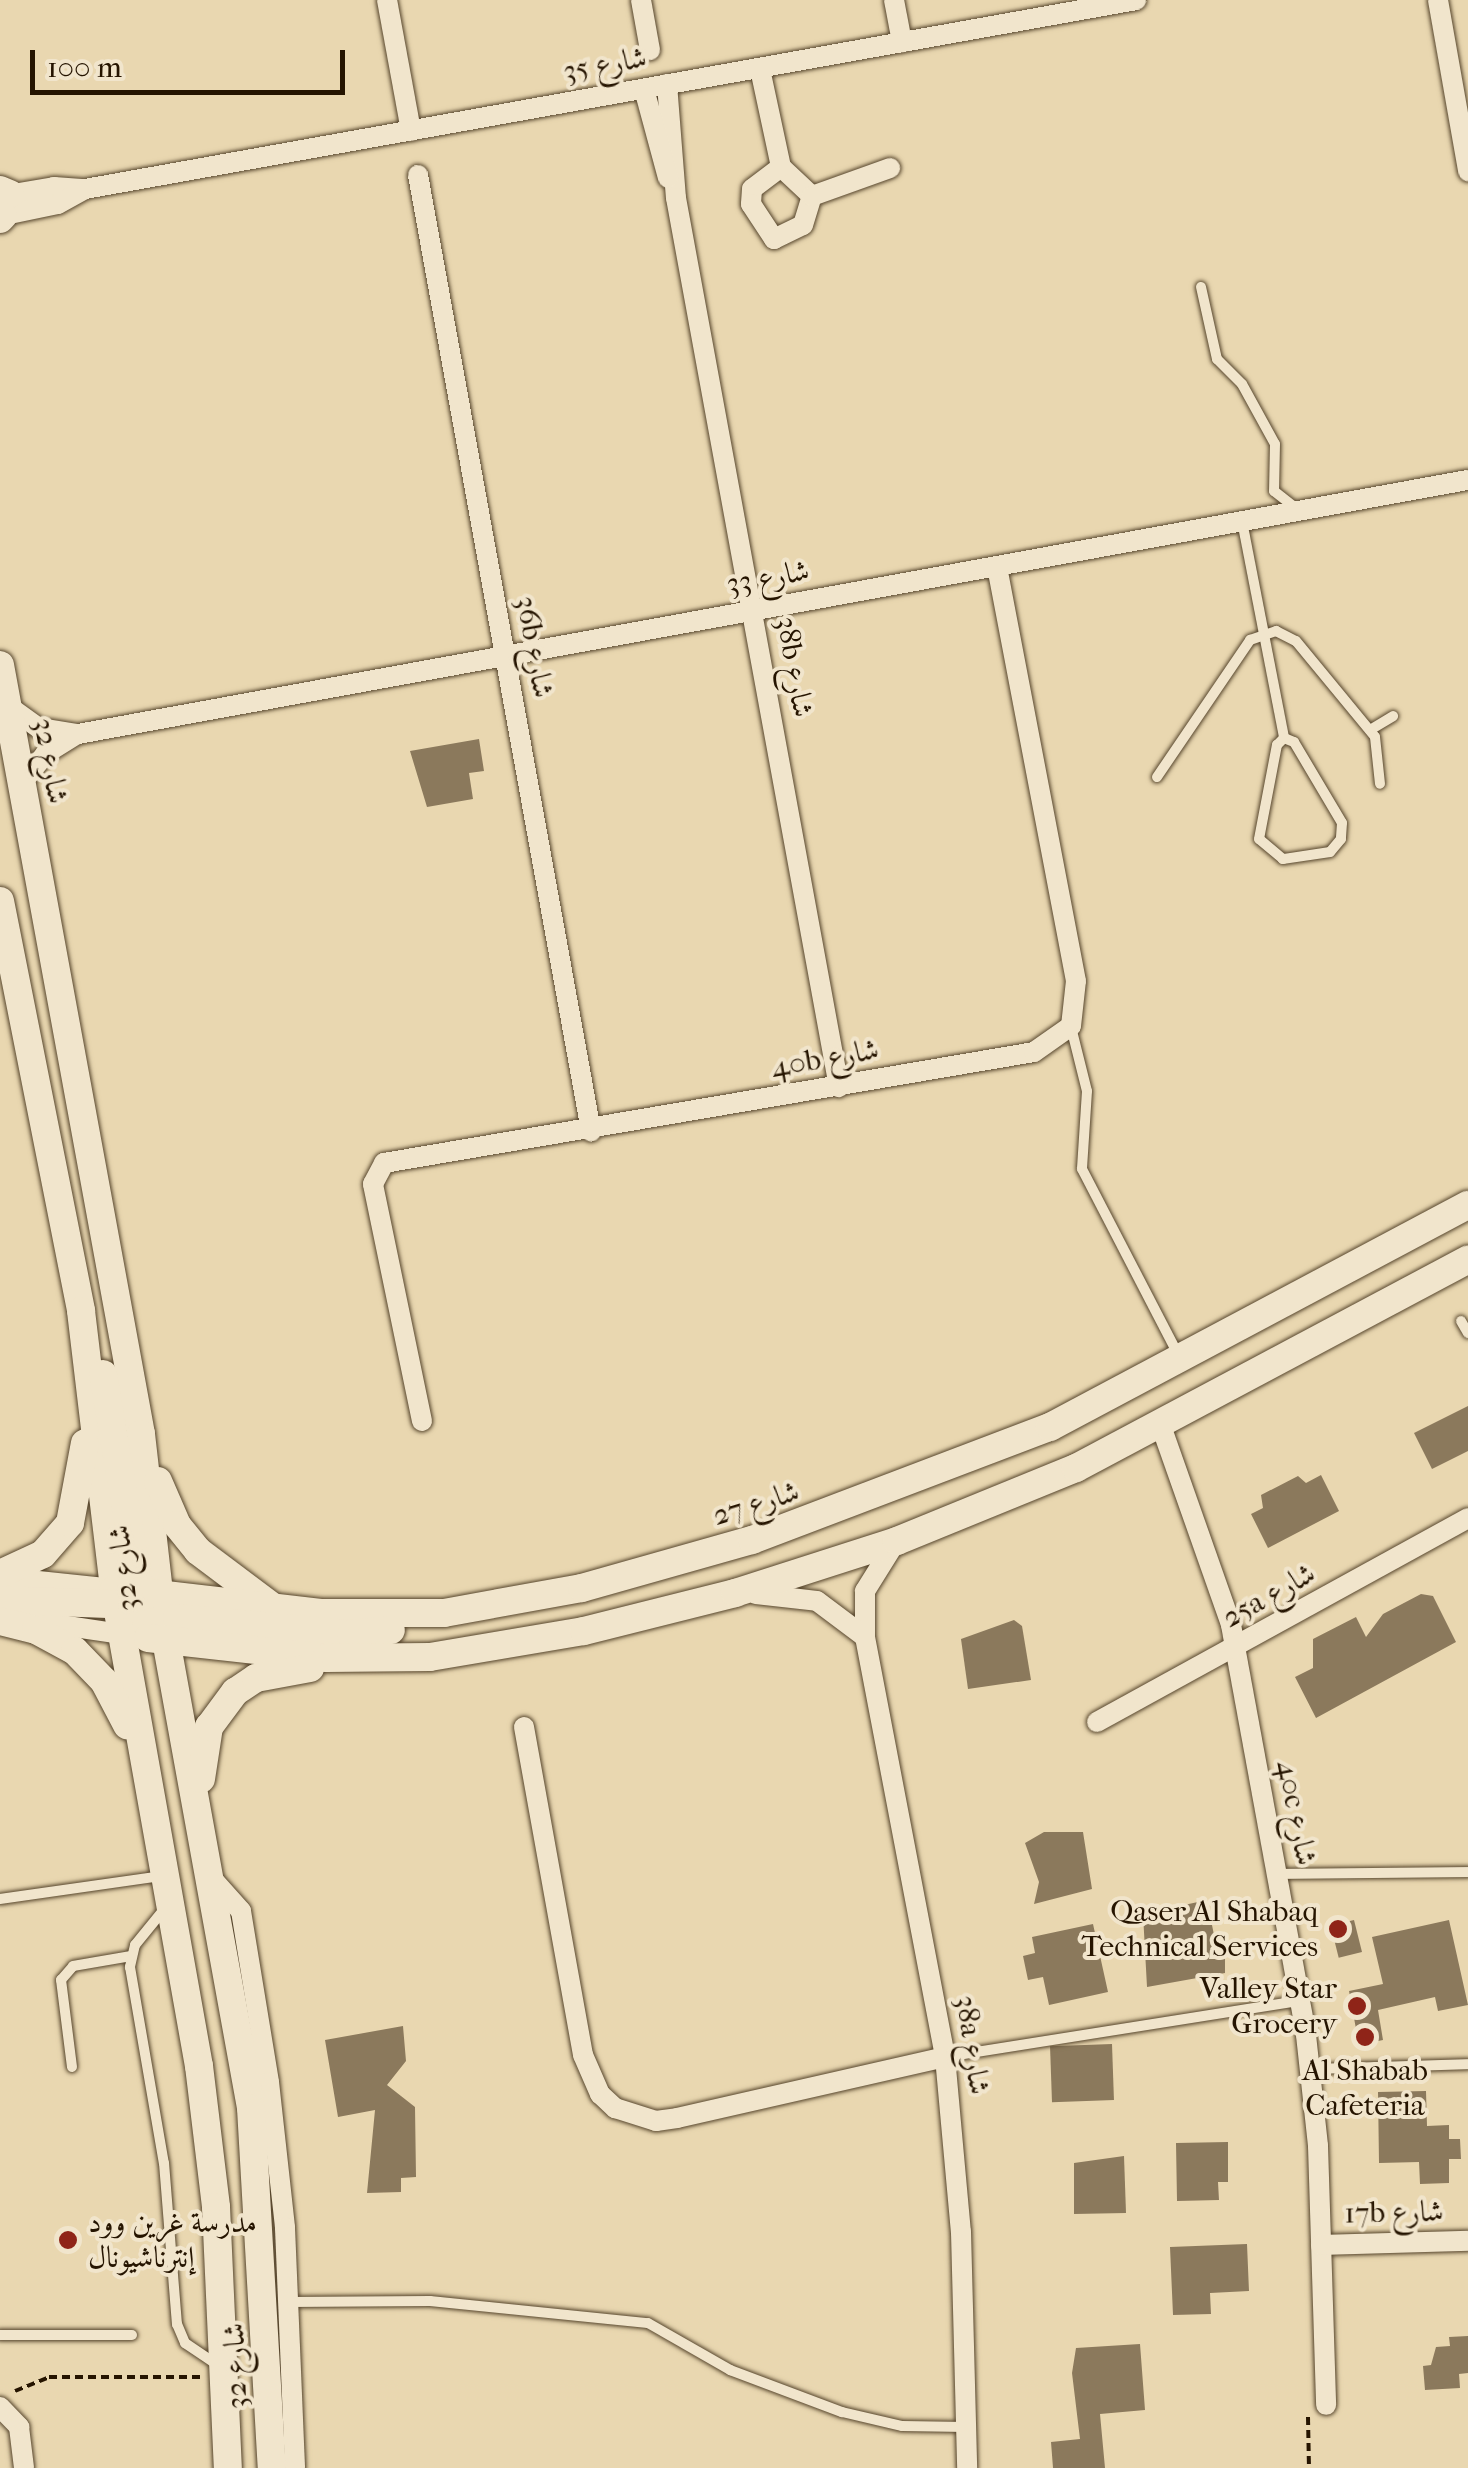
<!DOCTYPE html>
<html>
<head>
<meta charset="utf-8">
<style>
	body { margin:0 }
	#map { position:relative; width:1468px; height:2468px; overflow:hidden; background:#e9d7b0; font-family:"IM FELL French Canon",Amiri,serif }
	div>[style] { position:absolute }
	.building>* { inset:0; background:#8b795c; transform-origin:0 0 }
	.path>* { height:4px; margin-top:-2px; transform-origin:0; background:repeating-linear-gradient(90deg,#251400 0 8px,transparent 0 13px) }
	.roads { filter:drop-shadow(0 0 2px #56452c) drop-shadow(0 0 2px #56452c) }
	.lane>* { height:10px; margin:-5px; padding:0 5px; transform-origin:5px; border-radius:5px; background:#f1e5cc }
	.street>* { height:20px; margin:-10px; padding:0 10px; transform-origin:10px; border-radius:10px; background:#f1e5cc }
	.secondary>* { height:28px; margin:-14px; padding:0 14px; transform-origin:14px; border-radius:14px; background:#f1e5cc }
	.dots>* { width:28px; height:28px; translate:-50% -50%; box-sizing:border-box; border:5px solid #f1e5cc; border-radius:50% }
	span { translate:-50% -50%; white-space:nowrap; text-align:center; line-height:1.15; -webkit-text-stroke:8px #f1e5cc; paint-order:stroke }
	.street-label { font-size:30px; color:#251400 }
	.poi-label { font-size:30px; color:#251400 }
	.right { translate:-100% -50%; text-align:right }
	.left { translate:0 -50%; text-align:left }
	.scale { position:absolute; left:30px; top:50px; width:315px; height:45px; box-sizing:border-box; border:5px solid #251400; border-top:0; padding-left:12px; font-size:30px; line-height:35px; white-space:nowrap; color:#251400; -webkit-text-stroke:8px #f1e5cc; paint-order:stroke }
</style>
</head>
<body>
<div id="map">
	<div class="building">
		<div style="clip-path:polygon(479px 739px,484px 771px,469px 773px,473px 799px,427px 807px,410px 751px)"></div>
		<div style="clip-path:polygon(1468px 1406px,1468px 1451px,1432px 1469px,1414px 1433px)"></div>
		<div style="clip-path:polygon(1321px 1475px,1339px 1511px,1268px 1548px,1251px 1514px,1263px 1508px,1261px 1495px,1298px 1476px,1306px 1483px)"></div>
		<div style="clip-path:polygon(1421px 1594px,1433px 1596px,1456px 1642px,1316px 1718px,1295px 1677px,1313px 1668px,1313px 1639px,1356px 1617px,1366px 1637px,1383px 1614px)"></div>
		<div style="clip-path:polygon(1014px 1620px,1022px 1626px,1031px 1680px,968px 1689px,961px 1639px)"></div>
		<div style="clip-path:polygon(1044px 1832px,1083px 1832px,1092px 1889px,1034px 1904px,1039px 1882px,1025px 1843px)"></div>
		<div style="clip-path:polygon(1207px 1900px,1214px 1935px,1225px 1938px,1225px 1973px,1147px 1987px,1143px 1914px)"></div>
		<div style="left:1354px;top:1920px;width:33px;height:24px;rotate:76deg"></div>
		<div style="clip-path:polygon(1449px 1920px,1468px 2005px,1438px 2011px,1435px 1997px,1378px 2010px,1383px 2040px,1359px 2045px,1349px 1991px,1383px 1984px,1372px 1937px)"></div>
		<div style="clip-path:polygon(1093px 1924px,1108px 1992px,1049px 2005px,1043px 1977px,1028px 1980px,1023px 1956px,1035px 1953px,1032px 1937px)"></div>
		<div style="clip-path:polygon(403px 2026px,406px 2061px,387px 2085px,415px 2107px,416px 2177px,401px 2178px,401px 2192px,367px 2193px,375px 2110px,338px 2117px,325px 2040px)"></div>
		<div style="left:1112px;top:2044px;width:56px;height:62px;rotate:88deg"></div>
		<div style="clip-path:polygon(1426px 2091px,1427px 2126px,1449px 2125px,1449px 2139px,1460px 2139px,1461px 2159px,1449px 2159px,1449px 2183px,1420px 2184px,1419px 2162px,1379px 2163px,1378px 2092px)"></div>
		<div style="clip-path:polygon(1228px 2142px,1228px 2182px,1218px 2182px,1219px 2200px,1177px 2201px,1176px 2143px)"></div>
		<div style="clip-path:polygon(1124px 2156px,1126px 2213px,1074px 2214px,1074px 2163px)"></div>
		<div style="clip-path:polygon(1247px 2244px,1249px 2291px,1210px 2293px,1211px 2314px,1173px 2315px,1170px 2247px)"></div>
		<div style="clip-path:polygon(1468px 2336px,1468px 2373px,1459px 2374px,1460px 2388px,1425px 2390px,1423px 2366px,1431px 2365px,1436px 2347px,1450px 2346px,1449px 2337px)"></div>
		<div style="clip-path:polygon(1140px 2344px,1145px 2410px,1100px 2414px,1105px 2468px,1053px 2468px,1051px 2442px,1080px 2439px,1072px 2373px,1076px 2348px)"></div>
	</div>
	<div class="path">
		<div style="left:15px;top:2391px;width:37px;rotate:-22deg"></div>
		<div style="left:49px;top:2377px;width:154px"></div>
		<div style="left:1308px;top:2417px;width:51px;rotate:88.9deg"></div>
	</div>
	<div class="roads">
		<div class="lane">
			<div style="left:1201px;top:287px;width:74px;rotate:77.5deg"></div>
			<div style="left:1217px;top:359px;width:35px;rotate:45deg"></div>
			<div style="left:1242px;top:384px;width:68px;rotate:61.2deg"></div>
			<div style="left:1275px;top:444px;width:47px;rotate:91.2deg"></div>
			<div style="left:1274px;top:491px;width:31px;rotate:38deg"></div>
			<div style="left:1242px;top:521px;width:221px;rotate:79deg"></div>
			<div style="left:1370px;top:730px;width:27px;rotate:-31deg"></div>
			<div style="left:1284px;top:738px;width:11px;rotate:22deg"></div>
			<div style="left:1294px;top:742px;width:94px;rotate:59.3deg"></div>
			<div style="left:1342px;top:823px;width:16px;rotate:94deg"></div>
			<div style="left:1341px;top:839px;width:17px;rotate:130deg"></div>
			<div style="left:1330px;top:852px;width:48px;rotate:171.5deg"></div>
			<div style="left:1283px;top:859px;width:31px;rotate:-140deg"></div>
			<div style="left:1259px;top:839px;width:96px;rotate:-79.2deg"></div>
			<div style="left:1277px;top:745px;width:10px;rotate:-45deg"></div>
			<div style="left:1157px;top:777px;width:166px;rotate:-55.8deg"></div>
			<div style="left:1250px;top:640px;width:28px;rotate:-19deg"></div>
			<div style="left:1276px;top:631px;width:22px;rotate:27deg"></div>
			<div style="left:1296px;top:641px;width:124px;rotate:50.5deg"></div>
			<div style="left:1375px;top:737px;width:47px;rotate:83.9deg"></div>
			<div style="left:1071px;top:1027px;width:66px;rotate:76deg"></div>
			<div style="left:1087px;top:1091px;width:78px;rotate:93.7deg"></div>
			<div style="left:1082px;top:1169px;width:208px;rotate:62.6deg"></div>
			<div style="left:1461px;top:1321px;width:14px;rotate:60deg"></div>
			<div style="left:1277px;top:1874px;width:191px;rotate:-0.6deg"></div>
			<div style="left:0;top:1899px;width:164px;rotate:-8.1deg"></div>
			<div style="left:166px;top:1907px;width:49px;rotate:129.2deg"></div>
			<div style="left:135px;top:1945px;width:23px;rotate:103deg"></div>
			<div style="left:130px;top:1967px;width:199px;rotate:80.2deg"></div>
			<div style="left:164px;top:2163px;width:162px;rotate:85.4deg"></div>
			<div style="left:177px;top:2324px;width:21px;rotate:67deg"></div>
			<div style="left:185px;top:2343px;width:40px;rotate:34deg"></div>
			<div style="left:945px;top:2057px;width:359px;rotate:-9deg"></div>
			<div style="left:72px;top:2067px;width:88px;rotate:-97.2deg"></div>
			<div style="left:61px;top:1980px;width:18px;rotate:-49deg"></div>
			<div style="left:73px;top:1966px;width:59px;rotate:-9.8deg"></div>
			<div style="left:1311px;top:2069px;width:157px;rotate:-1.8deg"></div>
			<div style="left:289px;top:2302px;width:141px;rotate:-0.4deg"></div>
			<div style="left:430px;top:2301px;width:219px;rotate:5.8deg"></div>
			<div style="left:648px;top:2323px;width:95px;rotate:29.8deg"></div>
			<div style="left:730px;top:2370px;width:120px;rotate:20.6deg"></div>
			<div style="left:842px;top:2412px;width:62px;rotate:13.1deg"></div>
			<div style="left:902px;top:2426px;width:64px;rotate:0.9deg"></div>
			<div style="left:0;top:2335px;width:132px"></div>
		</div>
		<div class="street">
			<div style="left:387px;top:0;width:133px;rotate:79.6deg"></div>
			<div style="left:641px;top:0;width:51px;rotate:79.8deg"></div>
			<div style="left:894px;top:0;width:43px;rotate:79.2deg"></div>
			<div style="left:1438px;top:0;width:174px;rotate:80deg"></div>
			<div style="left:760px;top:69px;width:100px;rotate:77.9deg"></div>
			<div style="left:781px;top:167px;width:42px;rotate:43.1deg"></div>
			<div style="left:667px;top:84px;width:114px;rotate:85.5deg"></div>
			<div style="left:676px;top:198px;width:904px;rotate:79.61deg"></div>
			<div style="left:644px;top:89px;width:92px;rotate:74.9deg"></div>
			<div style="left:781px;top:167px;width:36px;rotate:143deg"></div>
			<div style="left:752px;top:189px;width:15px;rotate:94deg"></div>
			<div style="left:751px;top:204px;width:42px;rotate:56.7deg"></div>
			<div style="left:774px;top:239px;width:32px;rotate:-26deg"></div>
			<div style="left:803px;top:225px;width:30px;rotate:-73deg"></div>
			<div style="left:812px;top:196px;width:83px;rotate:-19.7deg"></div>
			<div style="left:418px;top:175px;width:972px;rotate:79.74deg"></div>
			<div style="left:1px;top:196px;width:54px;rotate:-9.6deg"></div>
			<div style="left:54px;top:187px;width:31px;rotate:4deg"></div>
			<div style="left:85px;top:189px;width:1068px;rotate:-10.19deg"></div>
			<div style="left:0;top:216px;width:59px;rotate:-11.7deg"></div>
			<div style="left:58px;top:204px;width:31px;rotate:-29deg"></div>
			<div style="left:7px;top:705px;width:39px;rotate:36deg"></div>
			<div style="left:39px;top:728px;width:39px;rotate:9deg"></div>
			<div style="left:78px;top:734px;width:1413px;rotate:-10.36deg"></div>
			<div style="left:21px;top:784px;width:38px;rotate:-51deg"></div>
			<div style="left:45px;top:754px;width:36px;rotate:-32deg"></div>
			<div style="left:422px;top:1421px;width:242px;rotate:-101.7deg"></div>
			<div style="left:373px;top:1184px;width:24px;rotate:-62deg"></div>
			<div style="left:384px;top:1163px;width:659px;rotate:-9.69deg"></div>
			<div style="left:1034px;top:1052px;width:45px;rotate:-35.1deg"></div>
			<div style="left:1071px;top:1026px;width:45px;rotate:-83.7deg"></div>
			<div style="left:1076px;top:981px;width:422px;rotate:-100.8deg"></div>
			<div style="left:1160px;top:1423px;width:214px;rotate:70.6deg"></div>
			<div style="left:1231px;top:1625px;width:417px;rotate:79.6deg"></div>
			<div style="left:1306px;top:2035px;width:112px;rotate:83.8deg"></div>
			<div style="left:1318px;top:2146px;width:259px;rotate:88.2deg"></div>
			<div style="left:895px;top:1543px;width:57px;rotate:122deg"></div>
			<div style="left:865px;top:1591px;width:46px;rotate:90deg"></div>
			<div style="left:865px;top:1637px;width:428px;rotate:79.2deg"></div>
			<div style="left:945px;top:2057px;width:176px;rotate:84.8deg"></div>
			<div style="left:961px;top:2232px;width:236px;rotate:88.5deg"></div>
			<div style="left:0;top:1577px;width:115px;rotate:6deg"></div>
			<div style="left:756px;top:1594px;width:61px;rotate:6.5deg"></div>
			<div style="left:817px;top:1601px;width:60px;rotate:36.9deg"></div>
			<div style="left:27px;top:1620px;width:96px;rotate:8.4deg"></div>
			<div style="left:1097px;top:1722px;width:423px;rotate:-28.8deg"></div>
			<div style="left:524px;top:1727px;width:333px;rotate:79.8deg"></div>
			<div style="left:583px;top:2055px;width:43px;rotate:66.4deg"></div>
			<div style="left:600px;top:2094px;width:21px;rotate:43deg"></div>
			<div style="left:615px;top:2108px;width:43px;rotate:17.6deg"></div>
			<div style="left:656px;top:2121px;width:21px;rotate:-8deg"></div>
			<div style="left:677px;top:2118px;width:275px;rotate:-12.8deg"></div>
			<div style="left:207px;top:1873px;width:51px;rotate:48.2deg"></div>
			<div style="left:241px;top:1911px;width:173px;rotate:80.7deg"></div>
			<div style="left:269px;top:2082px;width:147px;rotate:83.7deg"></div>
			<div style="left:285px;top:2228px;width:240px;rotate:87.6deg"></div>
			<div style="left:1321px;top:2245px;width:147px;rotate:-1.6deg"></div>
			<div style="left:0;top:2407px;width:28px;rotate:46deg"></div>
			<div style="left:19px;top:2427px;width:41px;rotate:83deg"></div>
		</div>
		<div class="secondary">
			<div style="left:0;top:190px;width:11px;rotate:22deg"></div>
			<div style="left:0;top:219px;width:4px;rotate:-45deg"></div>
			<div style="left:0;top:665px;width:782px;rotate:79.61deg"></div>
			<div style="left:141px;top:1434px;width:185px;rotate:83.5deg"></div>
			<div style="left:162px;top:1618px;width:498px;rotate:79.7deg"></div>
			<div style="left:251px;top:2108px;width:361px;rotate:86.7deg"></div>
			<div style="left:0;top:901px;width:418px;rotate:78.8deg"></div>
			<div style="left:81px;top:1311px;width:280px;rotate:83.2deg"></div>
			<div style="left:114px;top:1589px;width:485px;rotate:79.9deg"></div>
			<div style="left:199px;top:2066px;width:142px;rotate:83.1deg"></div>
			<div style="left:216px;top:2207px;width:261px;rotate:87.4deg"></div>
			<div style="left:103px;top:1374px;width:236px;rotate:80.3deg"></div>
			<div style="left:158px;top:1481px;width:48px;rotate:66.6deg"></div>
			<div style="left:177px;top:1525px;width:33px;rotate:51deg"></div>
			<div style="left:198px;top:1551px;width:90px;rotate:36.9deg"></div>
			<div style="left:0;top:1574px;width:47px;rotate:-24.9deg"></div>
			<div style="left:43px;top:1554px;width:41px;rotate:-48.9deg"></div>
			<div style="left:70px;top:1523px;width:81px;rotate:-79.4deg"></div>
			<div style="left:114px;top:1589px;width:208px;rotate:6.6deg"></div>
			<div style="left:321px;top:1613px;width:123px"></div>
			<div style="left:444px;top:1613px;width:140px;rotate:-10.3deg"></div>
			<div style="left:582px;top:1588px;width:177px;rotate:-15.8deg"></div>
			<div style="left:752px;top:1540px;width:319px;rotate:-20.8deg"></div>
			<div style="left:1050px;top:1427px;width:473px;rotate:-28deg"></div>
			<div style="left:0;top:1600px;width:135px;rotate:2.1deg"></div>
			<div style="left:0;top:1621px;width:37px;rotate:14deg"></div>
			<div style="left:36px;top:1630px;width:44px;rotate:28.3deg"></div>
			<div style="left:75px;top:1651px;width:42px;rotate:46deg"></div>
			<div style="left:104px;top:1681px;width:50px;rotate:62.4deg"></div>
			<div style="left:146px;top:1623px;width:31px;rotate:-9deg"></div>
			<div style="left:177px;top:1618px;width:175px;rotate:5.3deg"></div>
			<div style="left:351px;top:1634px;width:40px;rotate:-5.7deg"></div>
			<div style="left:148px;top:1638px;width:179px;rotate:6.4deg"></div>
			<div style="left:326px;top:1658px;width:104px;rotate:-0.6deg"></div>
			<div style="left:430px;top:1657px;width:156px;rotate:-9.6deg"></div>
			<div style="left:584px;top:1631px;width:156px;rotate:-14.1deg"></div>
			<div style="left:735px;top:1593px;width:170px;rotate:-17.8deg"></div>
			<div style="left:897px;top:1541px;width:193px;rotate:-22.2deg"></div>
			<div style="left:1076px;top:1468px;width:444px;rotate:-28deg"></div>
			<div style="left:201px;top:1779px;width:53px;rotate:-81.3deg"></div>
			<div style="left:209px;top:1727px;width:44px;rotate:-53.4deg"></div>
			<div style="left:235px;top:1692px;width:25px;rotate:-34deg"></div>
			<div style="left:256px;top:1678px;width:55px;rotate:-10.5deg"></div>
		</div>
	</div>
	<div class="dots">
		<div style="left:1338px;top:1929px;background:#8f2418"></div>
		<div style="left:1357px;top:2006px;background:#8f2418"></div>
		<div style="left:1365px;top:2037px;background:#8f2418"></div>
		<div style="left:68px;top:2240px;background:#8f2418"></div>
	</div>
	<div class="street-label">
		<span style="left:605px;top:65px;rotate:-10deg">شارع 35</span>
		<span style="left:768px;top:578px;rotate:-10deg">شارع 33</span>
		<span style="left:534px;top:647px;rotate:80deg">36b شارع</span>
		<span style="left:794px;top:667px;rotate:80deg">38b شارع</span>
		<span style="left:50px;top:761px;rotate:80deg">شارع 32</span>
		<span style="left:825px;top:1059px;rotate:-10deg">40b شارع</span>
		<span style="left:756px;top:1504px;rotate:-17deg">شارع 27</span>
		<span style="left:124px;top:1568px;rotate:-96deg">شارع 32</span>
		<span style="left:1269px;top:1596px;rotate:-29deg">25a شارع</span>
		<span style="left:1296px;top:1813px;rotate:79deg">40c شارع</span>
		<span style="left:972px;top:2045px;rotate:82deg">38a شارع</span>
		<span style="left:1394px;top:2213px;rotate:-1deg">17b شارع</span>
		<span style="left:236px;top:2366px;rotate:-92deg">شارع 32</span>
	</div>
	<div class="poi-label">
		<span class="right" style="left:1318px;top:1929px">Qaser Al Shabaq<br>Technical Services</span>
		<span class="right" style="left:1337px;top:2006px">Valley Star<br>Grocery</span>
		<span style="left:1365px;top:2088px">Al Shabab<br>Cafeteria</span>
		<span class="left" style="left:88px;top:2240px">مدرسة غرين وود<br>إنترناشيونال</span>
	</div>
	<div class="scale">100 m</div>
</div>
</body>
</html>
